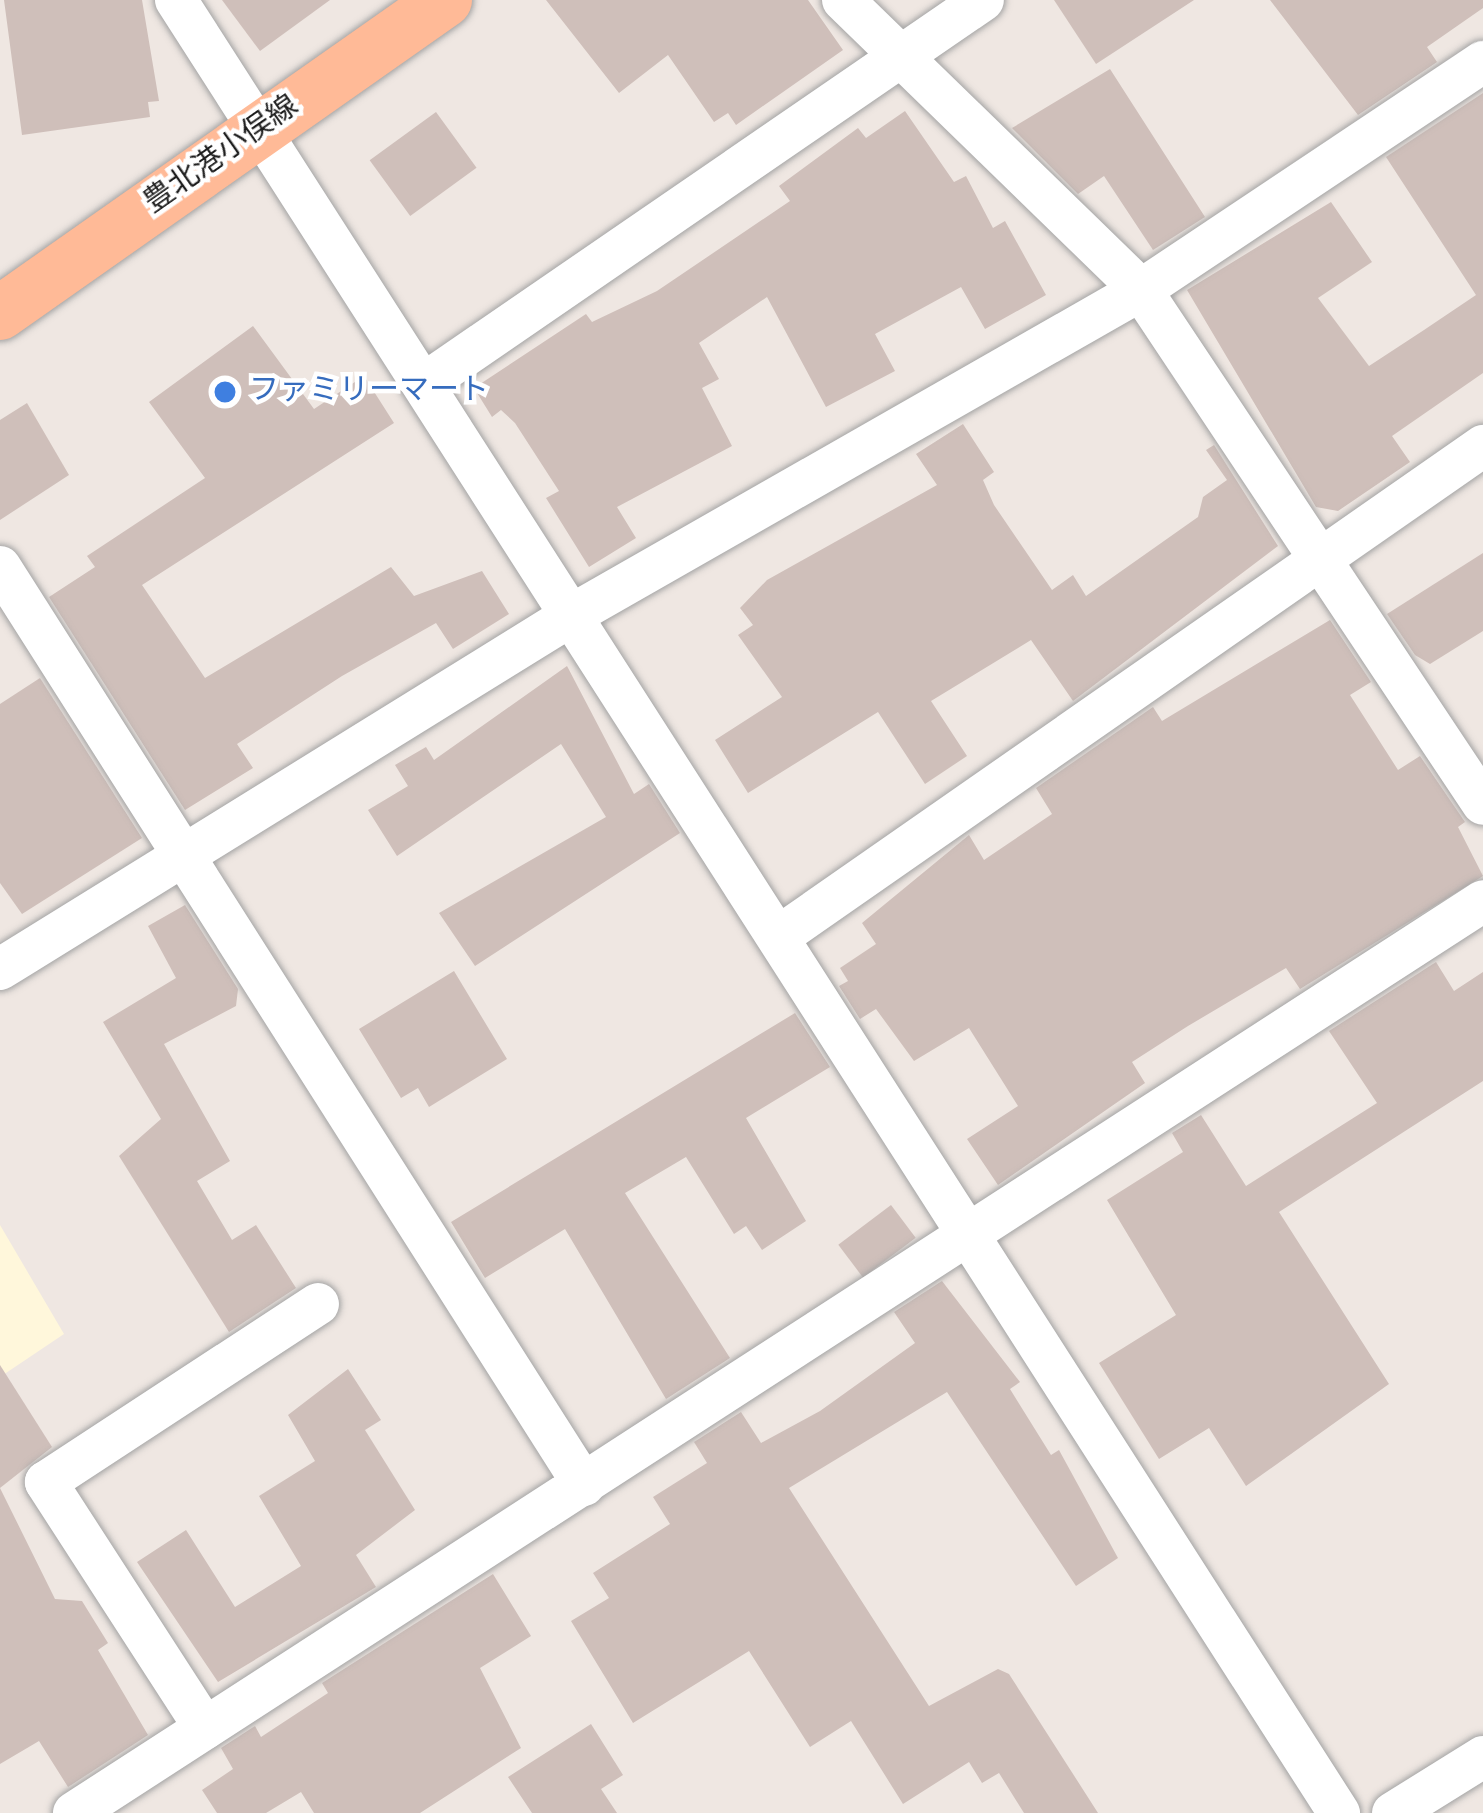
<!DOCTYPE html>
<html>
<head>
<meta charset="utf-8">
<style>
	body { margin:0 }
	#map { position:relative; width:1483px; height:1813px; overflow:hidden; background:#efe7e2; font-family:Overpass,"Noto Sans JP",sans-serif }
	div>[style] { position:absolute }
	.education>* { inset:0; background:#fff7db }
	.building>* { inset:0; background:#cfbfba; transform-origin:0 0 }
	.roads { filter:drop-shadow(0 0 3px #a4a4a4) drop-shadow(0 0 3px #a4a4a4) }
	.minor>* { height:42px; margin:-21px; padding:0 21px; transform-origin:21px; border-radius:21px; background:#fff }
	.major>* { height:54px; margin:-27px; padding:0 27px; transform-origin:27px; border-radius:27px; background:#ffba97 }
	.dots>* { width:33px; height:33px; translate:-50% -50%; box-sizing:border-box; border:6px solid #fff; border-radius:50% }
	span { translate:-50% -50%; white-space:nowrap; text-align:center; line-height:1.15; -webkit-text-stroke:9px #fff; paint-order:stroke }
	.street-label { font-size:30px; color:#1d1d1d }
	.shop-label { font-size:30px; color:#366cbe }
	.left { translate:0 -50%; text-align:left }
</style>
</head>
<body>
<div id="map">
	<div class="education">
		<div style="clip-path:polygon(0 1225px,64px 1334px,0 1377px)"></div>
	</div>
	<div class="building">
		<div style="clip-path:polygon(4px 0,142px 0,159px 101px,148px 102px,150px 117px,22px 135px)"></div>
		<div style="clip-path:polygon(222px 0,330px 0,260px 51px)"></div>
		<div style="clip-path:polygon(546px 0,808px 0,843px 50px,736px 125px,728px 113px,714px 122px,668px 55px,619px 93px)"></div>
		<div style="clip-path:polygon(1054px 0,1194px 0,1096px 64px)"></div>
		<div style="clip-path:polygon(1270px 0,1483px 0,1483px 8px,1427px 47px,1437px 62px,1358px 115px)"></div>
		<div style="clip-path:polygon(1110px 69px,1205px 217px,1153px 250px,1104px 176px,1078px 194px,1012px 128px)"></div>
		<div style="clip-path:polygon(1483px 93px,1483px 373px,1392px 436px,1410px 462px,1338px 511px,1316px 507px,1187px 290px,1331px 202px,1372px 262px,1318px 298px,1369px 366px,1424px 330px,1476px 295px,1386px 157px)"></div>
		<div style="clip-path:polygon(905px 111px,954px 182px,966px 176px,993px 228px,1005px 221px,1046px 295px,985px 329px,961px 287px,875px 334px,895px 371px,826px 407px,767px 297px,699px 343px,719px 379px,702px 388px,732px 446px,617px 507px,636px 538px,589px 567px,546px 498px,559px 491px,515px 423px,501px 410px,492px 417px,474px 388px,586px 314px,592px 322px,657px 291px,790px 201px,779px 186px,858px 128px,866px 138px)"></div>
		<div style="left:436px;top:112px;width:69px;height:82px;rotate:54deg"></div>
		<div style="clip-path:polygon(253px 326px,314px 409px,364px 376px,394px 423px,142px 585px,205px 678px,391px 567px,414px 596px,482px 571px,509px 614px,453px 649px,436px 623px,342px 676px,237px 744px,253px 768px,185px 810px,49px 597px,95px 567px,87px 556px,205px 478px,149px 402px)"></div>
		<div style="clip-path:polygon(27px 403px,69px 475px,0 520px,0 420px)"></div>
		<div style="clip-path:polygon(963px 424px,994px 472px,983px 480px,994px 505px,1052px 590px,1073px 575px,1086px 596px,1198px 517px,1203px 497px,1227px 480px,1206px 450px,1214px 445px,1278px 546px,1073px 701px,1031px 640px,931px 701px,967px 756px,925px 784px,878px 712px,748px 793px,715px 740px,782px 697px,738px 635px,753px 625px,740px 608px,767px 580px,937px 485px,916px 454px)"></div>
		<div style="clip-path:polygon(1483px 553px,1483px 631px,1430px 664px,1415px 655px,1387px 614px)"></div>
		<div style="clip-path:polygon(1330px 620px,1371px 682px,1350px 695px,1398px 770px,1420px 756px,1465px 822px,1458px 827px,1483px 876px,1300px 989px,1286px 968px,1188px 1026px,1132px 1062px,1145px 1083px,998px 1185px,967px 1139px,1018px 1106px,969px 1028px,914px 1061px,876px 1009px,860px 1019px,839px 986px,848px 981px,840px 968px,876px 944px,862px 923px,969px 835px,984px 860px,1052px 814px,1036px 788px,1153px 707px,1162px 721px)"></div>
		<div style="clip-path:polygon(567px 666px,634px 794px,649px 784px,680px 833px,475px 966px,439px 913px,606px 817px,561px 744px,397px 856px,368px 810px,408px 786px,395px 765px,426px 747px,434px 760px)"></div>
		<div style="clip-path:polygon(40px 678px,142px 838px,22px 914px,0 883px,0 704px)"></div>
		<div style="clip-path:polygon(185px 905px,238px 989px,236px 1006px,164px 1044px,230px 1161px,197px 1181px,232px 1240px,256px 1225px,296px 1288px,229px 1332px,119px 1156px,161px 1119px,103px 1022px,176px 978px,148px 926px)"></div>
		<div style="clip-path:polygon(1436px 962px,1454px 991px,1483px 972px,1483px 1081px,1279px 1212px,1389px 1384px,1246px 1486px,1209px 1428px,1159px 1459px,1099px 1363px,1176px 1315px,1107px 1200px,1183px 1152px,1172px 1133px,1201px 1115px,1246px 1186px,1377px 1103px,1329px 1031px)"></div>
		<div style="clip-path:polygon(454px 971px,507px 1059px,429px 1107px,418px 1088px,401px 1098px,359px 1029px)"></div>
		<div style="clip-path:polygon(795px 1013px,830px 1067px,746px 1118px,806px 1221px,762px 1250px,746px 1226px,734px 1234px,686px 1157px,625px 1193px,730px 1358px,666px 1399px,565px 1229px,485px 1278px,451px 1222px)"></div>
		<div style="left:891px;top:1205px;width:41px;height:66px;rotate:53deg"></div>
		<div style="clip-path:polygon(942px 1281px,1020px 1382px,1010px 1389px,1051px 1455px,1059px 1450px,1118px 1558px,1076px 1586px,947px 1392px,789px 1488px,929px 1706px,998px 1669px,1009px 1674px,1098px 1813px,1024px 1813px,999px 1773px,982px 1783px,969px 1762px,903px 1804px,851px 1721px,810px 1747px,749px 1651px,633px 1723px,571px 1621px,609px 1598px,593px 1573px,670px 1524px,653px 1497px,707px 1463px,694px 1442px,741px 1412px,761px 1443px,820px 1411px,915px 1343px,894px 1312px)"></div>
		<div style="clip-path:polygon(0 1365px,52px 1447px,0 1488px)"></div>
		<div style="clip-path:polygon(348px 1369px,381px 1420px,365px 1430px,415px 1510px,356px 1555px,376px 1587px,218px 1682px,137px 1562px,186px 1530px,235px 1607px,301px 1566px,259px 1496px,315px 1461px,288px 1415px)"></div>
		<div style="clip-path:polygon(0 1488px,55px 1599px,82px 1601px,108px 1643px,98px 1650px,148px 1735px,68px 1787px,39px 1741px,0 1764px)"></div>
		<div style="clip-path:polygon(493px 1574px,531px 1636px,480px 1668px,521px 1748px,420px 1813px,314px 1813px,301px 1792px,266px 1813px,217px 1813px,202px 1790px,233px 1769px,221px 1748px,255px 1726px,261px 1737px,328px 1693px,322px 1683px)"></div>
		<div style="clip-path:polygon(591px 1724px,623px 1775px,601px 1789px,617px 1813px,532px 1813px,508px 1777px)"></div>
	</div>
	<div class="roads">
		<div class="minor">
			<div style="left:176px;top:0;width:2154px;rotate:57.32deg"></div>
			<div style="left:843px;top:0;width:416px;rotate:44.2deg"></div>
			<div style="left:1141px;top:290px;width:617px;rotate:56.36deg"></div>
			<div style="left:428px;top:381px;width:673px;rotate:-34.47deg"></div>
			<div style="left:0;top:567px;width:1088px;rotate:57.54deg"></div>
			<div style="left:781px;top:935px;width:856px;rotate:-34.86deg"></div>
			<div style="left:0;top:969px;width:679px;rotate:-31.75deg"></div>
			<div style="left:577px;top:612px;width:649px;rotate:-29.72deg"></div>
			<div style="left:1141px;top:290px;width:411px;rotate:-33.7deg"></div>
			<div style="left:205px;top:1728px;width:293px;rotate:-122.9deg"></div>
			<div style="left:46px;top:1482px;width:325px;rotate:-33.2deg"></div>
			<div style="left:74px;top:1813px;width:1678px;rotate:-32.91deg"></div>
			<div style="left:1393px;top:1813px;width:106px;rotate:-31.9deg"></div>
		</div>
		<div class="major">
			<div style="left:0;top:313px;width:544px;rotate:-35.12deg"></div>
		</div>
	</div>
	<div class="dots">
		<div style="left:225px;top:392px;background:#3f7fe0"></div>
	</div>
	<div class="street-label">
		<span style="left:222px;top:156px;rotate:-35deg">豊北港小俣線</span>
	</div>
	<div class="shop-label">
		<span class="left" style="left:249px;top:392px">ファミリーマート</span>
	</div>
</div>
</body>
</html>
